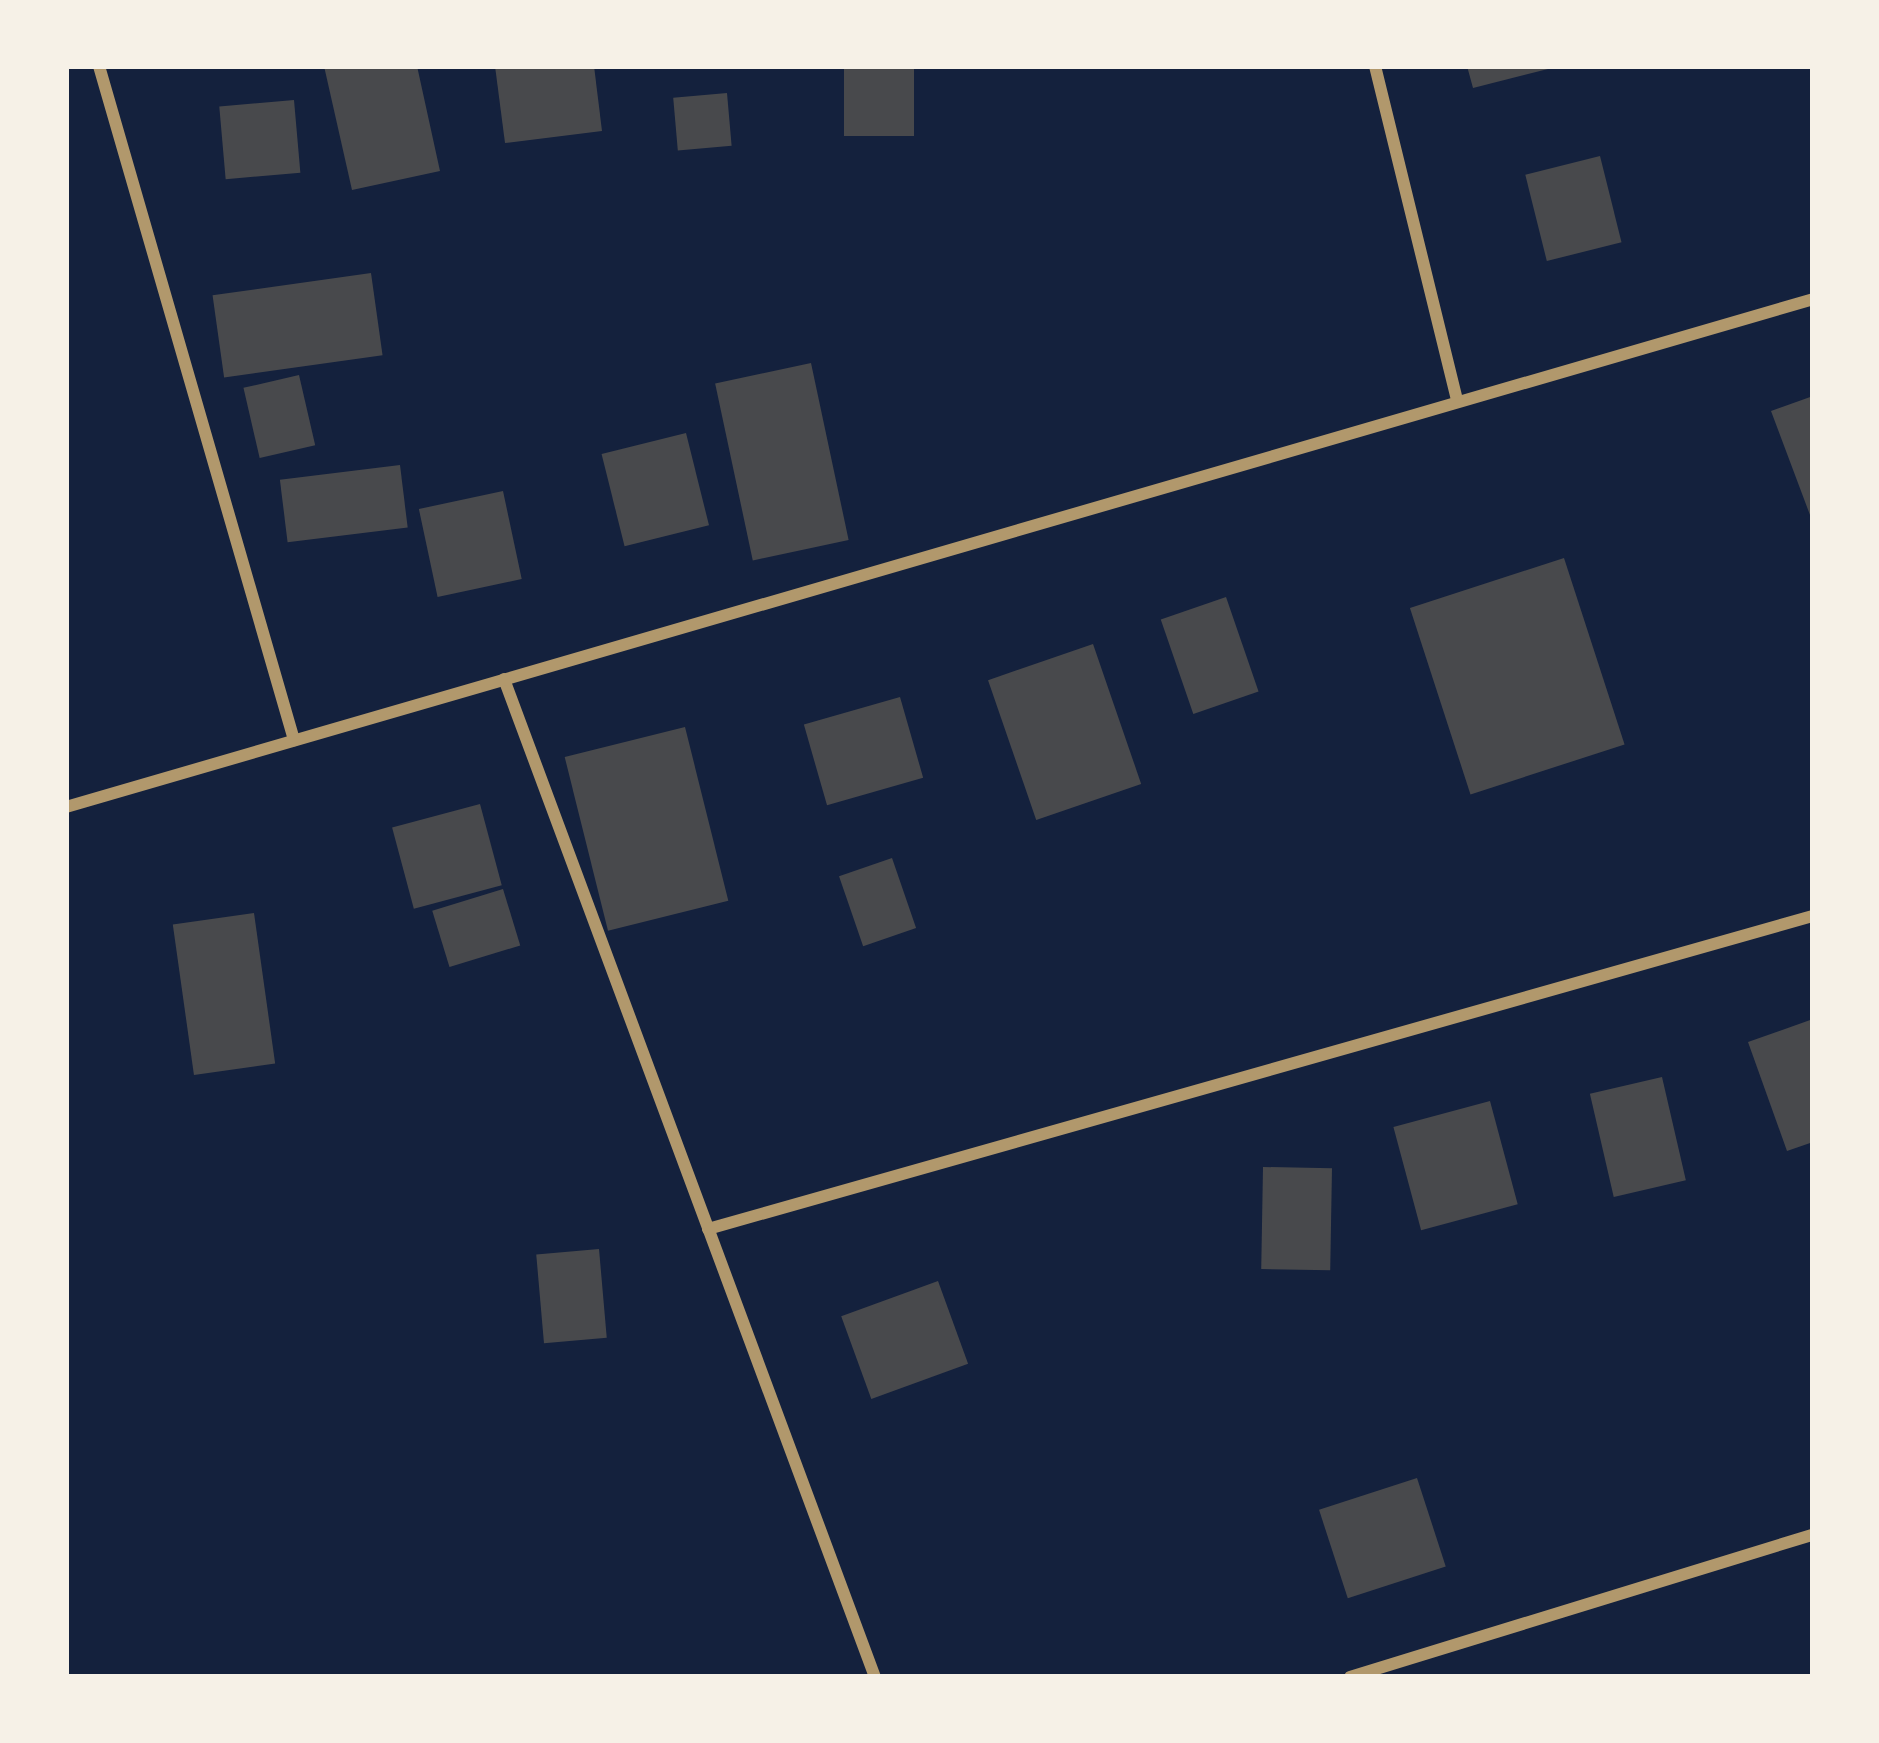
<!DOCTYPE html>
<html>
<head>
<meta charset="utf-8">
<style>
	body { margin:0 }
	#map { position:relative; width:1879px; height:1743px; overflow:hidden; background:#14213d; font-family:"Public Sans",sans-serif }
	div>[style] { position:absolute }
	.building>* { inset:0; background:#48494c; transform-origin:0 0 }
	.minor>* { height:12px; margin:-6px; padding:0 6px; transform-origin:6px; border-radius:6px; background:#b1986c }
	span { translate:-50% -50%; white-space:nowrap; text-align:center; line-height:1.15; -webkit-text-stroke:9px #f6f1e7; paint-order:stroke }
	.frame { position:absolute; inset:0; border:69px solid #f6f1e7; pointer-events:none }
</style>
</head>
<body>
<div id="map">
	<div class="building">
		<div style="clip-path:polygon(324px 66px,417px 66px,440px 171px,352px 190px)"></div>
		<div style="clip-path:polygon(495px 66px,594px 66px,602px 131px,505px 143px)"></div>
		<div style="left:844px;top:66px;width:70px;height:70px"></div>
		<div style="clip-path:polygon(1467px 66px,1551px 66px,1552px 68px,1473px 88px)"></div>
		<div style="left:727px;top:93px;width:53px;height:54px;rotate:85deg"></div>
		<div style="left:294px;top:100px;width:73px;height:75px;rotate:85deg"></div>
		<div style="left:1600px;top:156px;width:89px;height:77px;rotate:76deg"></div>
		<div style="left:371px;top:273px;width:83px;height:160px;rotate:82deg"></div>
		<div style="left:811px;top:363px;width:181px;height:98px;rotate:78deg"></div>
		<div style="left:299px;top:375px;width:72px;height:57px;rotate:77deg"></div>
		<div style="clip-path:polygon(1813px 396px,1813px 523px,1771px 411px)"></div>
		<div style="left:686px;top:433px;width:95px;height:87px;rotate:76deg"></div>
		<div style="left:400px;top:465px;width:63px;height:121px;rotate:83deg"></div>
		<div style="left:503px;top:491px;width:90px;height:86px;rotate:78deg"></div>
		<div style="left:1564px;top:558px;width:196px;height:162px;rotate:72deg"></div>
		<div style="left:1226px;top:597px;width:100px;height:69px;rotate:71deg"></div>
		<div style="left:1093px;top:644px;width:148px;height:111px;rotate:71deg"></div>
		<div style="left:900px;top:697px;width:84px;height:100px;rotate:74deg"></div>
		<div style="left:685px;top:727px;width:179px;height:124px;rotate:76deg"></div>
		<div style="left:480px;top:804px;width:84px;height:91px;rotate:75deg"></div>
		<div style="left:892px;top:858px;width:74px;height:56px;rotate:71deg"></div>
		<div style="left:503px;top:889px;width:59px;height:74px;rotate:73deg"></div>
		<div style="left:254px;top:913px;width:152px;height:82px;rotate:82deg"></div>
		<div style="clip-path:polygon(1813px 1019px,1813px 1142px,1787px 1151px,1748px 1042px)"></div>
		<div style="left:1662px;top:1077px;width:106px;height:74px;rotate:77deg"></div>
		<div style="left:1490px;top:1101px;width:107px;height:100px;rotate:75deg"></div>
		<div style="left:1263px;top:1167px;width:69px;height:102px;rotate:1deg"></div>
		<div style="left:599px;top:1249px;width:89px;height:63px;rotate:85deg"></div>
		<div style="left:938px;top:1281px;width:88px;height:103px;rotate:70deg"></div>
		<div style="left:1417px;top:1478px;width:93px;height:103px;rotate:72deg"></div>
	</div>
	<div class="minor">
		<div style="left:99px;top:66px;width:702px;rotate:73.86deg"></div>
		<div style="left:1375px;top:66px;width:343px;rotate:76.2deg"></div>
		<div style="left:504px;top:679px;width:1065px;rotate:69.61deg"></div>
		<div style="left:66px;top:807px;width:1819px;rotate:-16.21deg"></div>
		<div style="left:708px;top:1229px;width:1148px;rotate:-15.82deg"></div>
		<div style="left:1350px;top:1677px;width:484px;rotate:-17.1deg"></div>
	</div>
	<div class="frame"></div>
</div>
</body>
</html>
